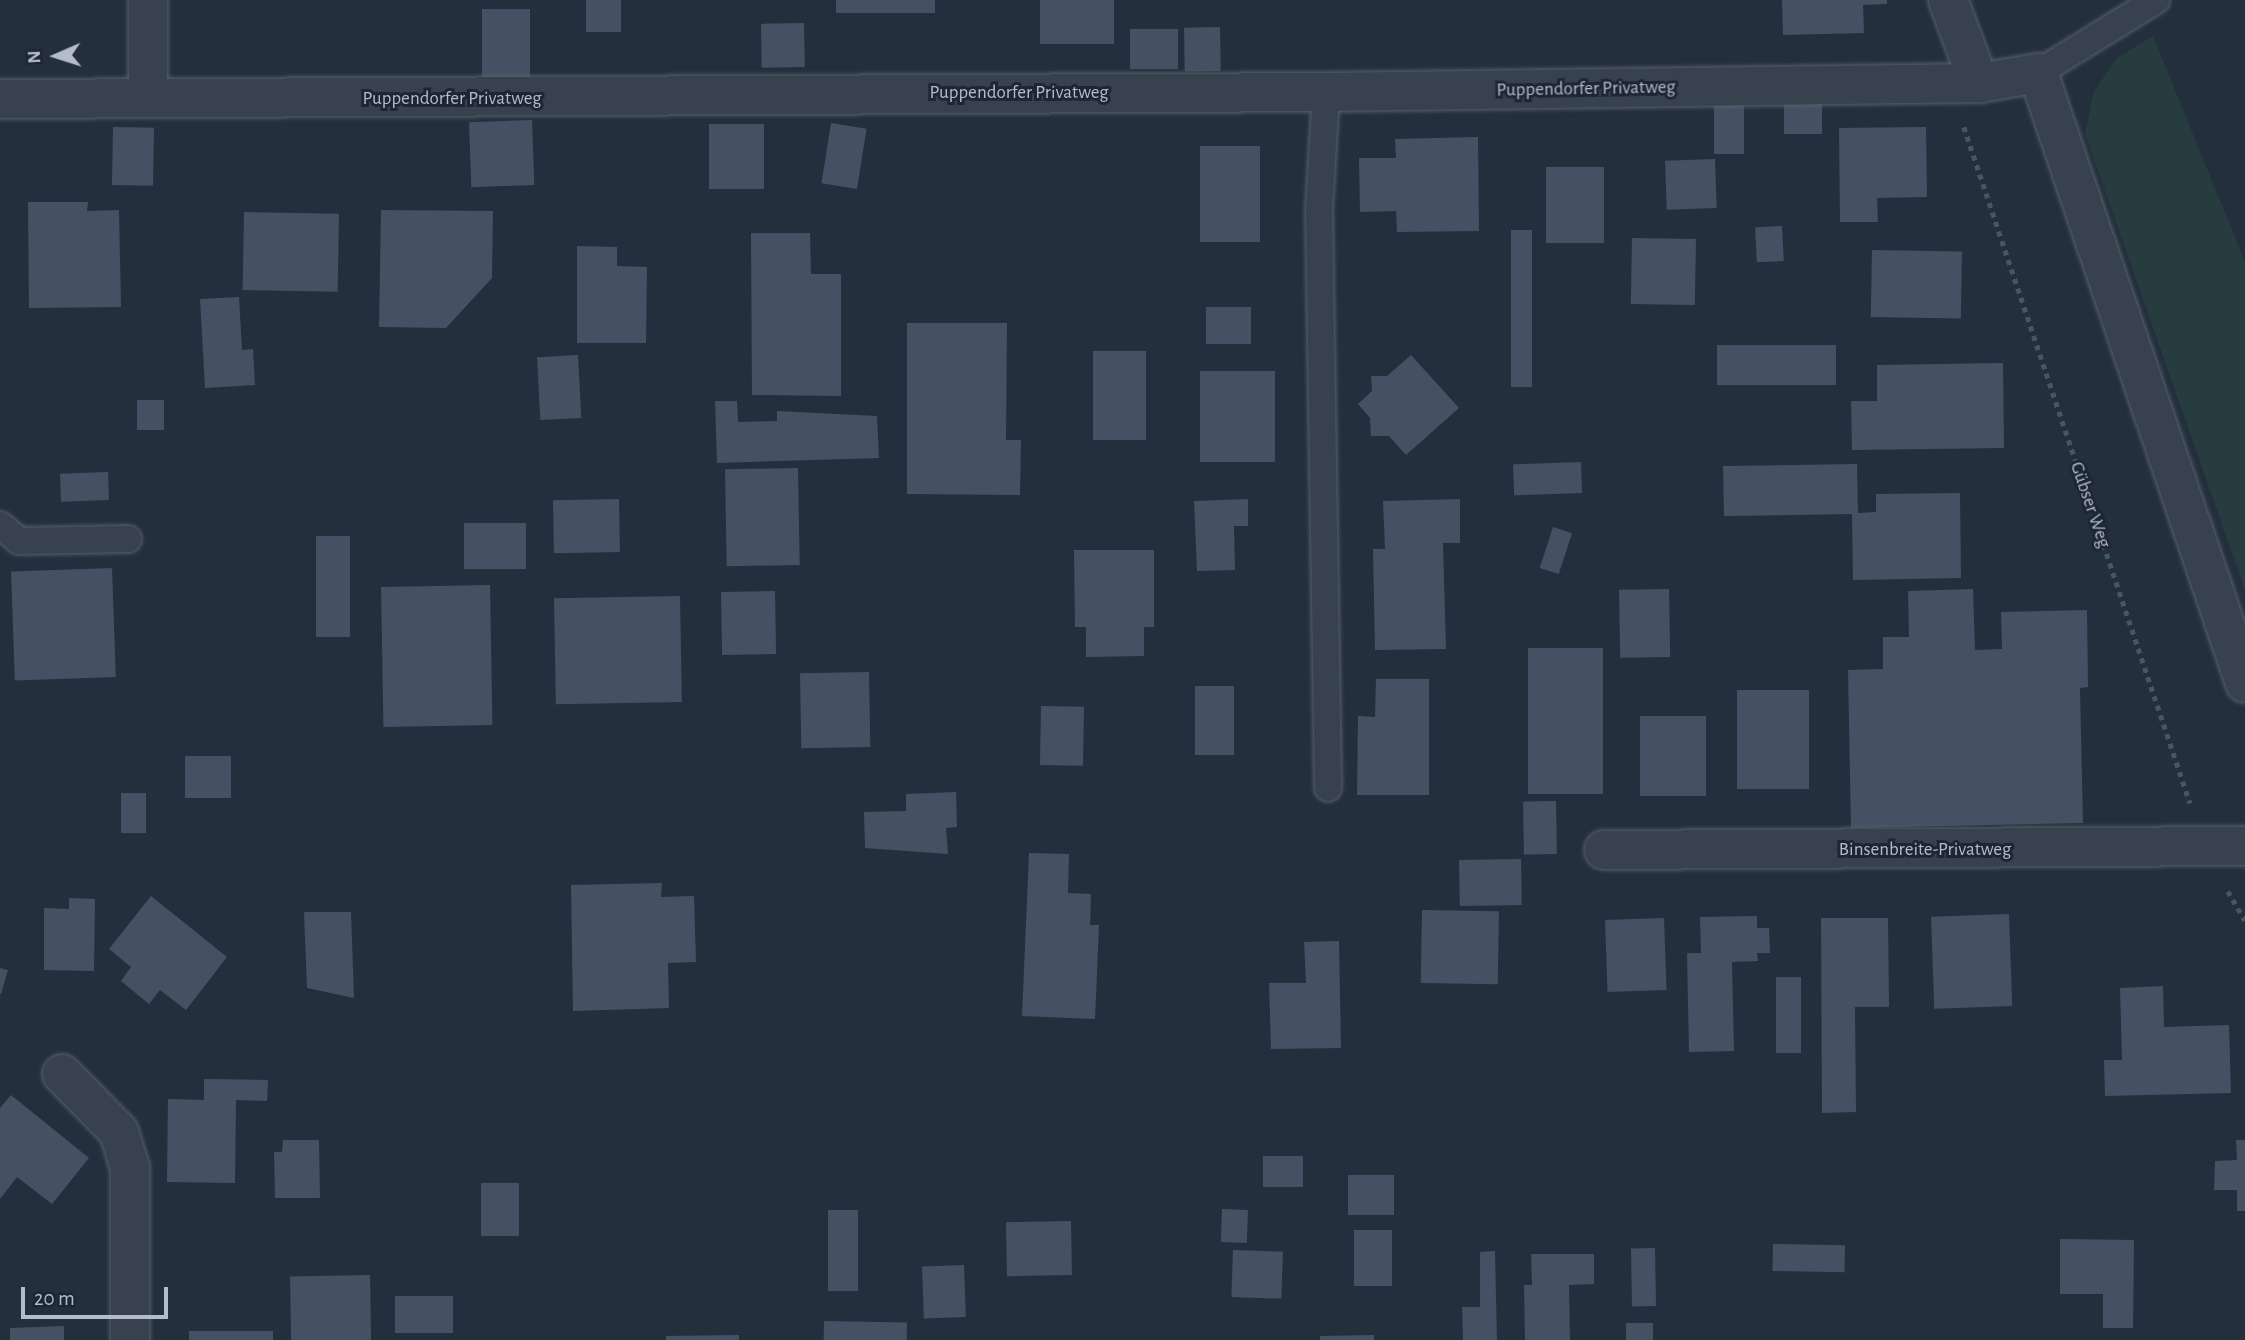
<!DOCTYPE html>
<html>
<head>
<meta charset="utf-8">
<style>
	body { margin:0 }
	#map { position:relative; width:2245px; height:1340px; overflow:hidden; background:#242f3e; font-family:"Alegreya Sans",sans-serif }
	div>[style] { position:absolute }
	.green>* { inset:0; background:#263c3f }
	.building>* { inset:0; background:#455162; transform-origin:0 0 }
	.path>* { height:4.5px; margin-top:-2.25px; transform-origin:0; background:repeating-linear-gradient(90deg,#44595c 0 5px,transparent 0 10px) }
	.roads { filter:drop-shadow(0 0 2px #565f6c) drop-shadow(0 0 2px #565f6c) }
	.service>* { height:26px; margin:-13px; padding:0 13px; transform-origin:13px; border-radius:13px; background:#38414e }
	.minor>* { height:38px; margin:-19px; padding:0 19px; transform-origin:19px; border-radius:19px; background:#38414e }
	span { translate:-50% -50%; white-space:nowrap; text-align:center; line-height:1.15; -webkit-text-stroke:6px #1d2633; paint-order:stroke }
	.street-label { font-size:19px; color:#b4bcc9 }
	.north { position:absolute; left:21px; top:21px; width:70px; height:70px; -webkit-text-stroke:5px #1d2633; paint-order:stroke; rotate:267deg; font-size:19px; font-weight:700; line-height:28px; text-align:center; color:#b4bcc9 }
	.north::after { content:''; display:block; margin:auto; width:24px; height:32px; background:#b4bcc9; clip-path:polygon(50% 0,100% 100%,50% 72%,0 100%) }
	.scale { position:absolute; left:21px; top:1287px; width:147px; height:32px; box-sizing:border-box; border:4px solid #b4bcc9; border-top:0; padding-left:9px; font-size:21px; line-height:24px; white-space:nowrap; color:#b4bcc9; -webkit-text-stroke:5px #1d2633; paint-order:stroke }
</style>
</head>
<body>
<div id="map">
	<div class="green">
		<div style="clip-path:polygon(2153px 36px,2245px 262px,2245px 590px,2085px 134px,2094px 91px,2117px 58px)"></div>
	</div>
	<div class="building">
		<div style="left:586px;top:0;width:35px;height:32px"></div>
		<div style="left:836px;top:0;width:99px;height:13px"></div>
		<div style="left:1040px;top:0;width:74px;height:44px"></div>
		<div style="clip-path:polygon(1782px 0,1887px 0,1887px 4px,1863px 5px,1864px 33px,1783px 35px)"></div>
		<div style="left:482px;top:9px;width:48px;height:71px"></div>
		<div style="left:804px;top:23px;width:44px;height:43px;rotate:89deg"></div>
		<div style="left:1220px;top:27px;width:44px;height:36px;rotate:89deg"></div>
		<div style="left:1130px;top:29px;width:48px;height:40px"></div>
		<div style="left:1714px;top:104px;width:30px;height:50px"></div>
		<div style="left:1822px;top:104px;width:30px;height:38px;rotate:90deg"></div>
		<div style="left:532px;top:120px;width:65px;height:63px;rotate:88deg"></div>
		<div style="left:831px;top:123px;width:36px;height:61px;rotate:9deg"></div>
		<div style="left:709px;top:124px;width:55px;height:65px"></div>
		<div style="left:113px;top:127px;width:41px;height:58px;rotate:1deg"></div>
		<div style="clip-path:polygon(1926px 127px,1927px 197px,1877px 198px,1878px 222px,1840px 222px,1839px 128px)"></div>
		<div style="clip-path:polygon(1478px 137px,1479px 231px,1397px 232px,1396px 211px,1360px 212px,1359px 158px,1396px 158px,1395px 139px)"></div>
		<div style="left:1200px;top:146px;width:60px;height:96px"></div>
		<div style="left:1715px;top:159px;width:49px;height:50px;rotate:88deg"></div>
		<div style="left:1546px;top:167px;width:58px;height:76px"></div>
		<div style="clip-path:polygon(28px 202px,88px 202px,87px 211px,119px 210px,121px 307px,29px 308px)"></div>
		<div style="clip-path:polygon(381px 210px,493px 211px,492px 278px,446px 328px,379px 327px)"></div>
		<div style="left:244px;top:212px;width:95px;height:78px;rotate:1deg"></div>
		<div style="left:1782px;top:226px;width:35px;height:27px;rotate:87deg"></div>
		<div style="left:1511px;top:230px;width:21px;height:157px"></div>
		<div style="clip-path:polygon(751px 233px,810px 233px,811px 274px,841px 274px,841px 396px,752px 395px)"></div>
		<div style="left:1632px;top:238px;width:64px;height:66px;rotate:1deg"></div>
		<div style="clip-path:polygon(577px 246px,617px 247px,617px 266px,647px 267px,646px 343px,577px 343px)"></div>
		<div style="left:1872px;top:250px;width:90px;height:67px;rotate:1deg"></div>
		<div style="clip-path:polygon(239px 297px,242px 350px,253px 349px,255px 385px,205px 388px,200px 299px)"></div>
		<div style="left:1206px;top:307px;width:45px;height:37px"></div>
		<div style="clip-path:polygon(907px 323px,1007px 323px,1006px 440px,1021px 440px,1020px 495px,907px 494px)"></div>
		<div style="left:1836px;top:345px;width:40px;height:119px;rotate:90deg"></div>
		<div style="left:1146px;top:351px;width:89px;height:53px;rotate:90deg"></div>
		<div style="left:578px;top:355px;width:63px;height:41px;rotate:87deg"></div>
		<div style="clip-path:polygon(1411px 355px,1459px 408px,1406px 455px,1389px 436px,1371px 436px,1370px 418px,1358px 404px,1372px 391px,1371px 376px,1387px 376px)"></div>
		<div style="clip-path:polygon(2003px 363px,2004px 448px,1852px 450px,1851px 401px,1877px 401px,1877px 365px)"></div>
		<div style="left:1200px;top:371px;width:75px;height:91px"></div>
		<div style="left:137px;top:400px;width:27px;height:30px"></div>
		<div style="clip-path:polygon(715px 401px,737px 401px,738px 422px,777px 421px,777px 411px,877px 416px,879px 458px,717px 463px)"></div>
		<div style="left:1581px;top:462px;width:31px;height:68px;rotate:88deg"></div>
		<div style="clip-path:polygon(1857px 464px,1858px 513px,1876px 512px,1876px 494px,1960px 493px,1961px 578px,1853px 580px,1852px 514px,1724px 516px,1723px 466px)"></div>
		<div style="left:798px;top:468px;width:97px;height:73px;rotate:89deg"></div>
		<div style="left:108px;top:472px;width:28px;height:48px;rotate:88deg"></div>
		<div style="left:619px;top:499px;width:53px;height:66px;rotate:89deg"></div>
		<div style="clip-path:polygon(1248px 499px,1248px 526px,1234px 526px,1235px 570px,1197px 571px,1194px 501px)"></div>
		<div style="clip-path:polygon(1460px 499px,1460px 543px,1443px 543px,1446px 649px,1375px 650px,1373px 549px,1385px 549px,1383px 501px)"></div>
		<div style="left:526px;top:523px;width:46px;height:62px;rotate:90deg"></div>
		<div style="left:1553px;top:527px;width:20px;height:43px;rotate:18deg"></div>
		<div style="left:316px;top:536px;width:34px;height:101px"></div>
		<div style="clip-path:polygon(1074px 550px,1154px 550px,1154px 627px,1144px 627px,1144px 656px,1086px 657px,1086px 627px,1075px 627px)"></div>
		<div style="left:112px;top:568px;width:109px;height:101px;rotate:88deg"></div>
		<div style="left:490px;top:585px;width:140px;height:109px;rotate:89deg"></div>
		<div style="left:1669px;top:589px;width:68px;height:50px;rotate:89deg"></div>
		<div style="clip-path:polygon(1973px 589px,1975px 650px,2002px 649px,2001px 612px,2087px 610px,2088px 687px,2080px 688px,2083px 823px,1851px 828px,1848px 670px,1883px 669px,1883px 637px,1909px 637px,1908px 591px)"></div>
		<div style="left:775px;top:591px;width:63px;height:54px;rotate:89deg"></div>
		<div style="left:680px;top:596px;width:106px;height:126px;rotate:89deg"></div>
		<div style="left:1528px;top:648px;width:75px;height:146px"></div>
		<div style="left:869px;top:672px;width:75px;height:69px;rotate:89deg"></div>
		<div style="clip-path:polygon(1376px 679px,1429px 679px,1429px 795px,1357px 795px,1358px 716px,1375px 717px)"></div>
		<div style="left:1195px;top:686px;width:39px;height:69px"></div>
		<div style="left:1809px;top:690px;width:99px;height:72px;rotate:90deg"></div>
		<div style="left:1041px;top:706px;width:43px;height:59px;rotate:1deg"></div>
		<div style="left:1640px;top:716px;width:66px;height:80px"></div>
		<div style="left:185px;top:756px;width:46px;height:42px"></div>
		<div style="clip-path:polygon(956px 792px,957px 827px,946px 828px,948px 854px,865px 848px,864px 812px,906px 811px,906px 794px)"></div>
		<div style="left:121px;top:793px;width:25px;height:40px"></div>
		<div style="left:1556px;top:801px;width:53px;height:33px;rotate:89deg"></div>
		<div style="clip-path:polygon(1029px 853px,1069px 854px,1068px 893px,1091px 894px,1090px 925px,1099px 925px,1095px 1019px,1022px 1016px)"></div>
		<div style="left:1521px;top:859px;width:46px;height:62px;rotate:89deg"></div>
		<div style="clip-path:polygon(662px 883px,661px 897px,694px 896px,696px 962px,668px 963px,669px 1008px,573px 1011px,571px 885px)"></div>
		<div style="clip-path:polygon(151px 896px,227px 957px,186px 1010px,160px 990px,149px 1004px,121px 981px,131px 967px,109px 949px)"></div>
		<div style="clip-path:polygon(69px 898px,95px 899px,94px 971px,44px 970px,44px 908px,69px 909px)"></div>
		<div style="left:1422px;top:910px;width:77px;height:73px;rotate:1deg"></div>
		<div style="clip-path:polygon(304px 912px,351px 912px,354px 998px,307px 988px)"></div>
		<div style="left:2009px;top:914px;width:92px;height:78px;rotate:88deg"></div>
		<div style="clip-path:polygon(1757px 916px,1757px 928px,1769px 928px,1770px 953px,1757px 953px,1758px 961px,1732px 962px,1734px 1051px,1689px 1052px,1687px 953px,1701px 953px,1700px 917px)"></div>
		<div style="left:1664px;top:918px;width:72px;height:59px;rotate:88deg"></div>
		<div style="clip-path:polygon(1821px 918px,1888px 918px,1889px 1007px,1855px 1007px,1856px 1112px,1822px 1113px)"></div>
		<div style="clip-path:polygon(1339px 941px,1341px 1048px,1271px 1049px,1269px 983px,1306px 983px,1304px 942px)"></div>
		<div style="clip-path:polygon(0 968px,8px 970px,1px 994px,0 994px)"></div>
		<div style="left:1776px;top:977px;width:25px;height:76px"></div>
		<div style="clip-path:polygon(2163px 986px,2164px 1027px,2229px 1025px,2231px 1093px,2105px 1096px,2104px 1060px,2122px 1060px,2120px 988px)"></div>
		<div style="clip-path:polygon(204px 1079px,268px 1080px,267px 1101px,236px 1100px,235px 1183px,167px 1182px,168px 1099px,204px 1100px)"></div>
		<div style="clip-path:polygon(11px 1095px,89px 1158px,52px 1204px,17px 1177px,0 1199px,0 1108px)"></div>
		<div style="clip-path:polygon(283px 1140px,319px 1140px,320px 1198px,275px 1198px,274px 1152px,282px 1152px)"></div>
		<div style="clip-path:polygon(2236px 1140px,2245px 1140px,2245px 1211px,2237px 1211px,2237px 1190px,2214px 1190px,2215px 1161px,2237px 1160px)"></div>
		<div style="left:1263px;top:1156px;width:40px;height:31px"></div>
		<div style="left:1348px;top:1175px;width:46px;height:40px"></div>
		<div style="left:481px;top:1183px;width:38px;height:53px"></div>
		<div style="left:1222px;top:1209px;width:26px;height:33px;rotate:2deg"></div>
		<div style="left:828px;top:1210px;width:30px;height:81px"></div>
		<div style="left:1071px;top:1221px;width:54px;height:65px;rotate:89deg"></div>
		<div style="left:1354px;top:1230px;width:38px;height:56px"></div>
		<div style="clip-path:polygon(2060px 1239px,2134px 1240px,2133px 1328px,2103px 1328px,2103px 1294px,2060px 1294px)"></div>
		<div style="left:1773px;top:1244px;width:72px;height:27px;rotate:1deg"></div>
		<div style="left:1655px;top:1248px;width:58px;height:24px;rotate:89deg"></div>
		<div style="left:1233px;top:1250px;width:50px;height:47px;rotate:2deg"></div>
		<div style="clip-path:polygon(1495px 1251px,1497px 1340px,1463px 1340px,1462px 1307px,1480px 1307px,1480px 1252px)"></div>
		<div style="clip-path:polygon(1531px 1254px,1594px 1254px,1594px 1284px,1569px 1285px,1570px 1340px,1525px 1340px,1524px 1285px,1532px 1285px)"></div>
		<div style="left:964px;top:1265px;width:52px;height:42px;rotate:88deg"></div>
		<div style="left:370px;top:1275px;width:65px;height:80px;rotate:89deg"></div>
		<div style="left:395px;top:1296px;width:58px;height:37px"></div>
		<div style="left:824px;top:1321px;width:83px;height:19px;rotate:1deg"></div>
		<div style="left:1626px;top:1323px;width:27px;height:17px"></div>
		<div style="clip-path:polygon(64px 1326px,64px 1340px,10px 1340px,10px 1328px)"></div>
		<div style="left:189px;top:1331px;width:84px;height:9px"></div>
		<div style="clip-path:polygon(739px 1335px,739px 1340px,666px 1340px,666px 1336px)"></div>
		<div style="clip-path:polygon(1374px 1335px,1374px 1340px,1320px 1340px,1320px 1336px)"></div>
	</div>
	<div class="path">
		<div style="left:1964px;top:127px;width:713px;rotate:71.51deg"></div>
		<div style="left:2228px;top:891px;width:34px;rotate:60deg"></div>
	</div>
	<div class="roads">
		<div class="service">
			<div style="left:2038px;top:73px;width:139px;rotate:-31.7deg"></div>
			<div style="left:1326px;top:92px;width:117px;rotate:93.4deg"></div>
			<div style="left:1319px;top:209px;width:579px;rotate:89.11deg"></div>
			<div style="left:0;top:525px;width:25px;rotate:40deg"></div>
			<div style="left:19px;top:541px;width:109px;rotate:-1.1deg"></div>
		</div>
		<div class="minor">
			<div style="left:1948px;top:0;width:89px;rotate:69.5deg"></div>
			<div style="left:148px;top:95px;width:95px;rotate:-90deg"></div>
			<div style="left:0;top:99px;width:1326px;rotate:-0.3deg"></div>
			<div style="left:1326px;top:92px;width:653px;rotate:-0.79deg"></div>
			<div style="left:1979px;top:83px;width:60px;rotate:-9.6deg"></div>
			<div style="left:2038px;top:73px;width:644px;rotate:71.26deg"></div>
			<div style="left:1604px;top:850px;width:641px;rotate:-0.36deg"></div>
			<div style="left:62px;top:1074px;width:81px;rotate:45.5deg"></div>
			<div style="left:119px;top:1132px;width:37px;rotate:73deg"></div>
			<div style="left:130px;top:1167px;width:173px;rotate:90deg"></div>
		</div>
	</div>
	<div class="street-label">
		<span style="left:1586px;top:89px;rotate:-1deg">Puppendorfer Privatweg</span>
		<span style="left:1019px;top:93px">Puppendorfer Privatweg</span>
		<span style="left:452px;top:99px">Puppendorfer Privatweg</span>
		<span style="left:2090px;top:505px;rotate:71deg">Gübser Weg</span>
		<span style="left:1925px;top:850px">Binsenbreite-Privatweg</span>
	</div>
	<div class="north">N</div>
	<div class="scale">20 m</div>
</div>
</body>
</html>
